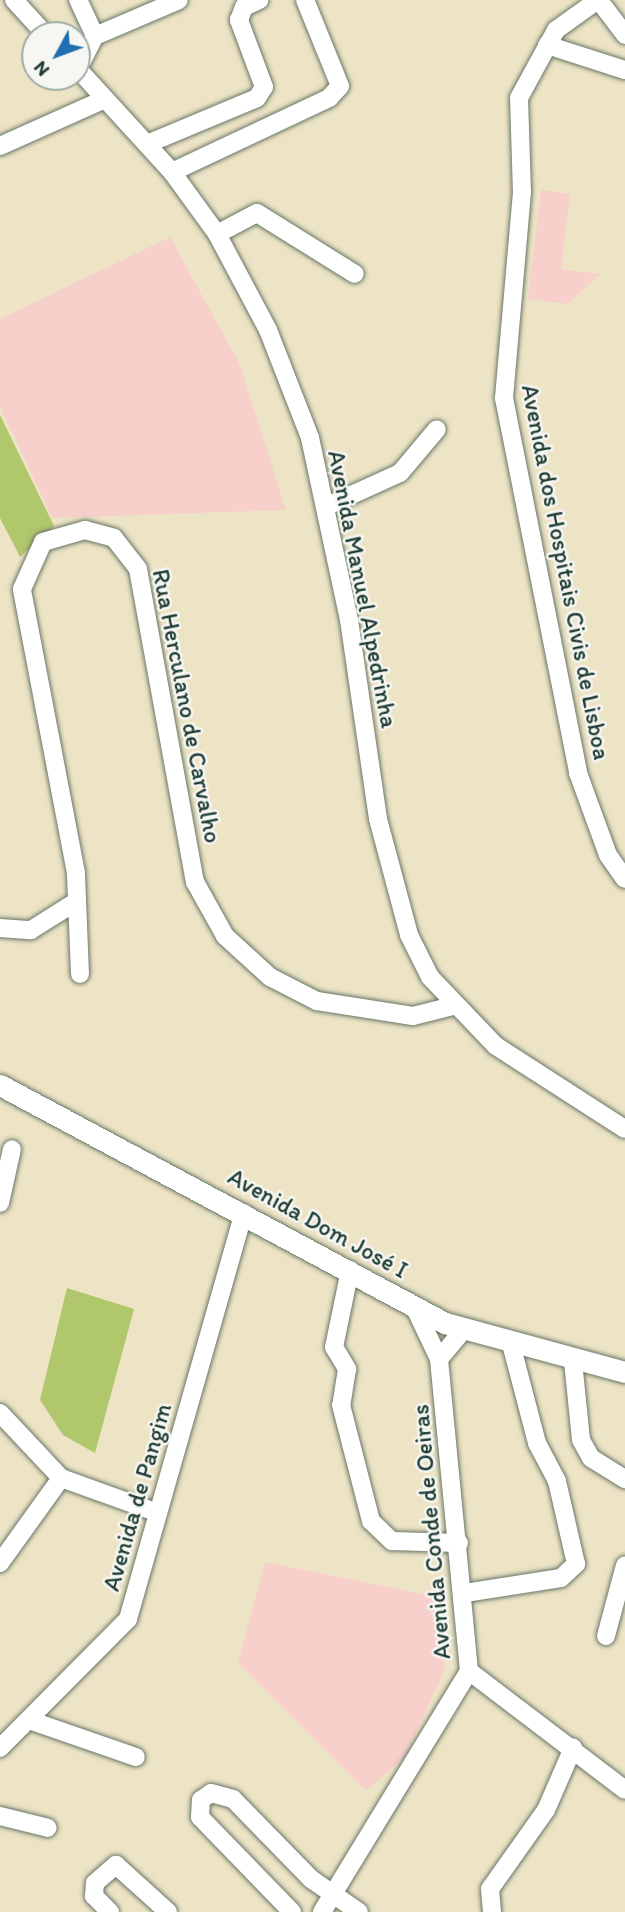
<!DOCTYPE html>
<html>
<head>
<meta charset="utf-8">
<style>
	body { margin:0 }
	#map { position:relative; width:625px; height:1912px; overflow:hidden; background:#ede3c5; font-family:Itim,sans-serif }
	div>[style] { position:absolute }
	.built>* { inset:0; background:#f7d0cc }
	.green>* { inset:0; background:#b1c76c }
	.roads { filter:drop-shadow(0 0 2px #677767) drop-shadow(0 0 2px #677767) }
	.minor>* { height:18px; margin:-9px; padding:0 9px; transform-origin:9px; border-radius:9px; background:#fff }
	.tertiary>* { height:21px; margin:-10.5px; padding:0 10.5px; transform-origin:10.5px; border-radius:10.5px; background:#fff }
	span { translate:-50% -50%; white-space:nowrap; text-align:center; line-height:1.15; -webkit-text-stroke:5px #f6f6f2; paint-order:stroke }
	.street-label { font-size:24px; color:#1f3d34 }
	.north { position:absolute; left:21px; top:21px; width:70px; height:70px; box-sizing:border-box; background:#f6f6f2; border:2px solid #a0aca6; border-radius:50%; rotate:229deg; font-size:19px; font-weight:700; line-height:28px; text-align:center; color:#1f3d34 }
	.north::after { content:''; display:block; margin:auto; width:24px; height:32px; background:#1f6fb2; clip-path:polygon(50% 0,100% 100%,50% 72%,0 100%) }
</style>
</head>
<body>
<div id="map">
	<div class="built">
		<div style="clip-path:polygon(541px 190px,570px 194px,561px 269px,600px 274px,568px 304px,528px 299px)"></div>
		<div style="clip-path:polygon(170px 237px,240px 365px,286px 510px,52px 518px,0 406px,0 319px)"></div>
		<div style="clip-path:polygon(265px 1562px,432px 1596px,445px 1669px,405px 1757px,366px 1791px,238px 1663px)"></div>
	</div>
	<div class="green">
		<div style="clip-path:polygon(0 415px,54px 526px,20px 557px,0 518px)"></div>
		<div style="clip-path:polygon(67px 1288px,134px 1309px,95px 1453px,63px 1435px,40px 1400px)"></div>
	</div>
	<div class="roads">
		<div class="minor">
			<div style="left:14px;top:0;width:47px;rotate:47.6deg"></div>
			<div style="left:595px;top:2px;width:48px;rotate:144.3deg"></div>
			<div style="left:556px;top:30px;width:77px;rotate:118.6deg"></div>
			<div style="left:519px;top:98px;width:94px;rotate:88.2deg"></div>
			<div style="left:522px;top:192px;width:207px;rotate:95deg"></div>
			<div style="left:504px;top:398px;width:382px;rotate:78.8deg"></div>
			<div style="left:578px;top:773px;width:87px;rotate:69.9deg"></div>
			<div style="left:608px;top:855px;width:29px;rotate:55deg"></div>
			<div style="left:604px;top:7px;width:35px;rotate:53deg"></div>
			<div style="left:95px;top:36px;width:91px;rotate:-23.2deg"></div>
			<div style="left:547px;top:45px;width:82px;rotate:17.8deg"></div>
			<div style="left:77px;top:68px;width:141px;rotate:47.6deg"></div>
			<div style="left:172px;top:172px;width:77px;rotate:54deg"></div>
			<div style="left:217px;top:234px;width:109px;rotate:62deg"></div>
			<div style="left:268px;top:330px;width:116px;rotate:68.7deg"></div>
			<div style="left:310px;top:438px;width:186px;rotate:77.9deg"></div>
			<div style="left:349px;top:620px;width:201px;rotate:81.7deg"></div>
			<div style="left:378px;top:819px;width:120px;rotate:75deg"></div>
			<div style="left:409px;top:935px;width:47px;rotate:63.4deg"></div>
			<div style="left:430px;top:977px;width:95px;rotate:46.3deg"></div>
			<div style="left:496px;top:1046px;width:153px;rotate:32.8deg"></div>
			<div style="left:78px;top:69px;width:37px;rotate:-63deg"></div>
			<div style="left:95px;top:36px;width:40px;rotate:-115deg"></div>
			<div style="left:147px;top:144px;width:119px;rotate:-22.7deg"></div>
			<div style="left:257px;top:98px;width:13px;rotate:-58deg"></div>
			<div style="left:264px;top:87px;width:72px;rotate:-110.5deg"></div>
			<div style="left:239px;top:20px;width:14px;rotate:-69deg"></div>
			<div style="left:244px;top:7px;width:17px;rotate:-25deg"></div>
			<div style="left:0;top:146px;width:115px;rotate:-24.1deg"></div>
			<div style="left:172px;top:172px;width:174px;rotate:-25.2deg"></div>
			<div style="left:329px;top:98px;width:16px;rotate:-47deg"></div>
			<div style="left:340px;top:86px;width:93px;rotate:-112.1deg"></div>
			<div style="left:217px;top:234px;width:45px;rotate:-27.7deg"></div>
			<div style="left:257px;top:213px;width:115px;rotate:31.9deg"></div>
			<div style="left:325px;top:507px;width:82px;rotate:-24.4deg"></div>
			<div style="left:400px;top:473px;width:57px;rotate:-49.9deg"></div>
			<div style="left:0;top:928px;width:31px;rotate:4deg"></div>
			<div style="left:31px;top:930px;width:51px;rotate:-32.1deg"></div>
			<div style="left:80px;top:974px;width:101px;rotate:-92.3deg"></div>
			<div style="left:76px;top:873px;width:289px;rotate:-100.8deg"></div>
			<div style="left:22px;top:589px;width:51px;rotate:-65.9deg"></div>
			<div style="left:43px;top:542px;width:44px;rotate:-15.9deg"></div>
			<div style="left:85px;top:530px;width:30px;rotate:15deg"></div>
			<div style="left:114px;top:538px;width:39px;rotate:52deg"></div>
			<div style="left:138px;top:569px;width:318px;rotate:79.7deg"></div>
			<div style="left:195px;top:882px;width:62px;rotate:60.9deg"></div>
			<div style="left:225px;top:936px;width:61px;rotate:42.3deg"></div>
			<div style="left:270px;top:977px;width:53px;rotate:27.1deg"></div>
			<div style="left:317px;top:1001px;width:97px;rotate:8.9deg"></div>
			<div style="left:413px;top:1016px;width:41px;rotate:-14deg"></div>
			<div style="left:0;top:1203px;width:55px;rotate:-77.5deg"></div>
			<div style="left:350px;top:1270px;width:79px;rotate:101.7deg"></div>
			<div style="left:334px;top:1347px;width:26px;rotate:59deg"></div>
			<div style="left:347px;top:1369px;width:36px;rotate:99deg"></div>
			<div style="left:341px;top:1405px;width:120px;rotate:75.5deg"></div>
			<div style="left:371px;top:1521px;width:29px;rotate:44deg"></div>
			<div style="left:392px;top:1541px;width:67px;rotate:1.7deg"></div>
			<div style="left:439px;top:1359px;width:39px;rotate:-50deg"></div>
			<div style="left:573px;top:1361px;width:79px;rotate:84.2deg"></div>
			<div style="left:581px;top:1440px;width:21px;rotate:61deg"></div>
			<div style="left:591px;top:1458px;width:40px;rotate:32deg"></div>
			<div style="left:0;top:1413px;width:89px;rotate:46.8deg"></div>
			<div style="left:61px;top:1478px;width:103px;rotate:19.8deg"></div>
			<div style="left:0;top:1563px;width:105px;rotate:-54.3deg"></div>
			<div style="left:465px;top:1593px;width:97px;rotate:-8.9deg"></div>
			<div style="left:561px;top:1578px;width:21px;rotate:-43deg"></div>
			<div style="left:576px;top:1564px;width:85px;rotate:-102.9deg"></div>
			<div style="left:557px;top:1481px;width:43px;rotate:-117.8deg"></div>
			<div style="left:537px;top:1443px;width:102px;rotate:-104.7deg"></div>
			<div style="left:606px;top:1636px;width:73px;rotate:-75deg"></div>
			<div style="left:469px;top:1671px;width:196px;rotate:37.3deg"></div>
			<div style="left:29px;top:1720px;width:113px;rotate:19.1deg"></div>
			<div style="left:0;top:1748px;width:182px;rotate:-45.2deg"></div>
			<div style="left:128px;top:1619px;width:422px;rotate:-74.1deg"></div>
			<div style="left:0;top:1816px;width:49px;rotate:14deg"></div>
			<div style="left:110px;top:1912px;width:23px;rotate:-135deg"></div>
			<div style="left:94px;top:1896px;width:13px;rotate:-86deg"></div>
			<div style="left:95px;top:1883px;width:28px;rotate:-41deg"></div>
			<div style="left:116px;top:1865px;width:70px;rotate:42.1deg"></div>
			<div style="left:292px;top:1912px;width:132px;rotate:-134.1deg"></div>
			<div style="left:200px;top:1817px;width:17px;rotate:-87deg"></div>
			<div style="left:201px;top:1800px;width:12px;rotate:-35deg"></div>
			<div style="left:211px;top:1793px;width:23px;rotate:15deg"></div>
			<div style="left:233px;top:1799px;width:112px;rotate:45.7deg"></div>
			<div style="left:311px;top:1879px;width:58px;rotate:34.5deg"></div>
			<div style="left:322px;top:1912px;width:282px;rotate:-58.6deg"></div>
			<div style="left:469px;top:1671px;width:313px;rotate:-95.5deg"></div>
			<div style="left:439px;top:1359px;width:59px;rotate:-115.3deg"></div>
			<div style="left:492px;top:1912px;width:23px;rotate:-95deg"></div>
			<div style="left:490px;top:1889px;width:97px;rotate:-54.7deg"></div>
			<div style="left:546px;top:1810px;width:68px;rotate:-66.5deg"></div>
		</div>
		<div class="tertiary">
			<div style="left:0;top:1085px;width:505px;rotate:28.14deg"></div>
			<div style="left:445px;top:1323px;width:187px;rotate:15.2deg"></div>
		</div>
	</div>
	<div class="street-label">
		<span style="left:566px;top:572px;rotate:79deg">Avenida dos Hospitais Civis de Lisboa</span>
		<span style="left:363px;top:589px;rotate:79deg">Avenida Manuel Alpedrinha</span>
		<span style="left:187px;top:706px;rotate:79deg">Rua Herculano de Carvalho</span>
		<span style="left:318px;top:1223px;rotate:29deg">Avenida Dom José I</span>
		<span style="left:137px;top:1497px;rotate:-74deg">Avenida de Pangim</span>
		<span style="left:431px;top:1532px;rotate:-95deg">Avenida Conde de Oeiras</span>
	</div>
	<div class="north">N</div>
</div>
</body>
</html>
